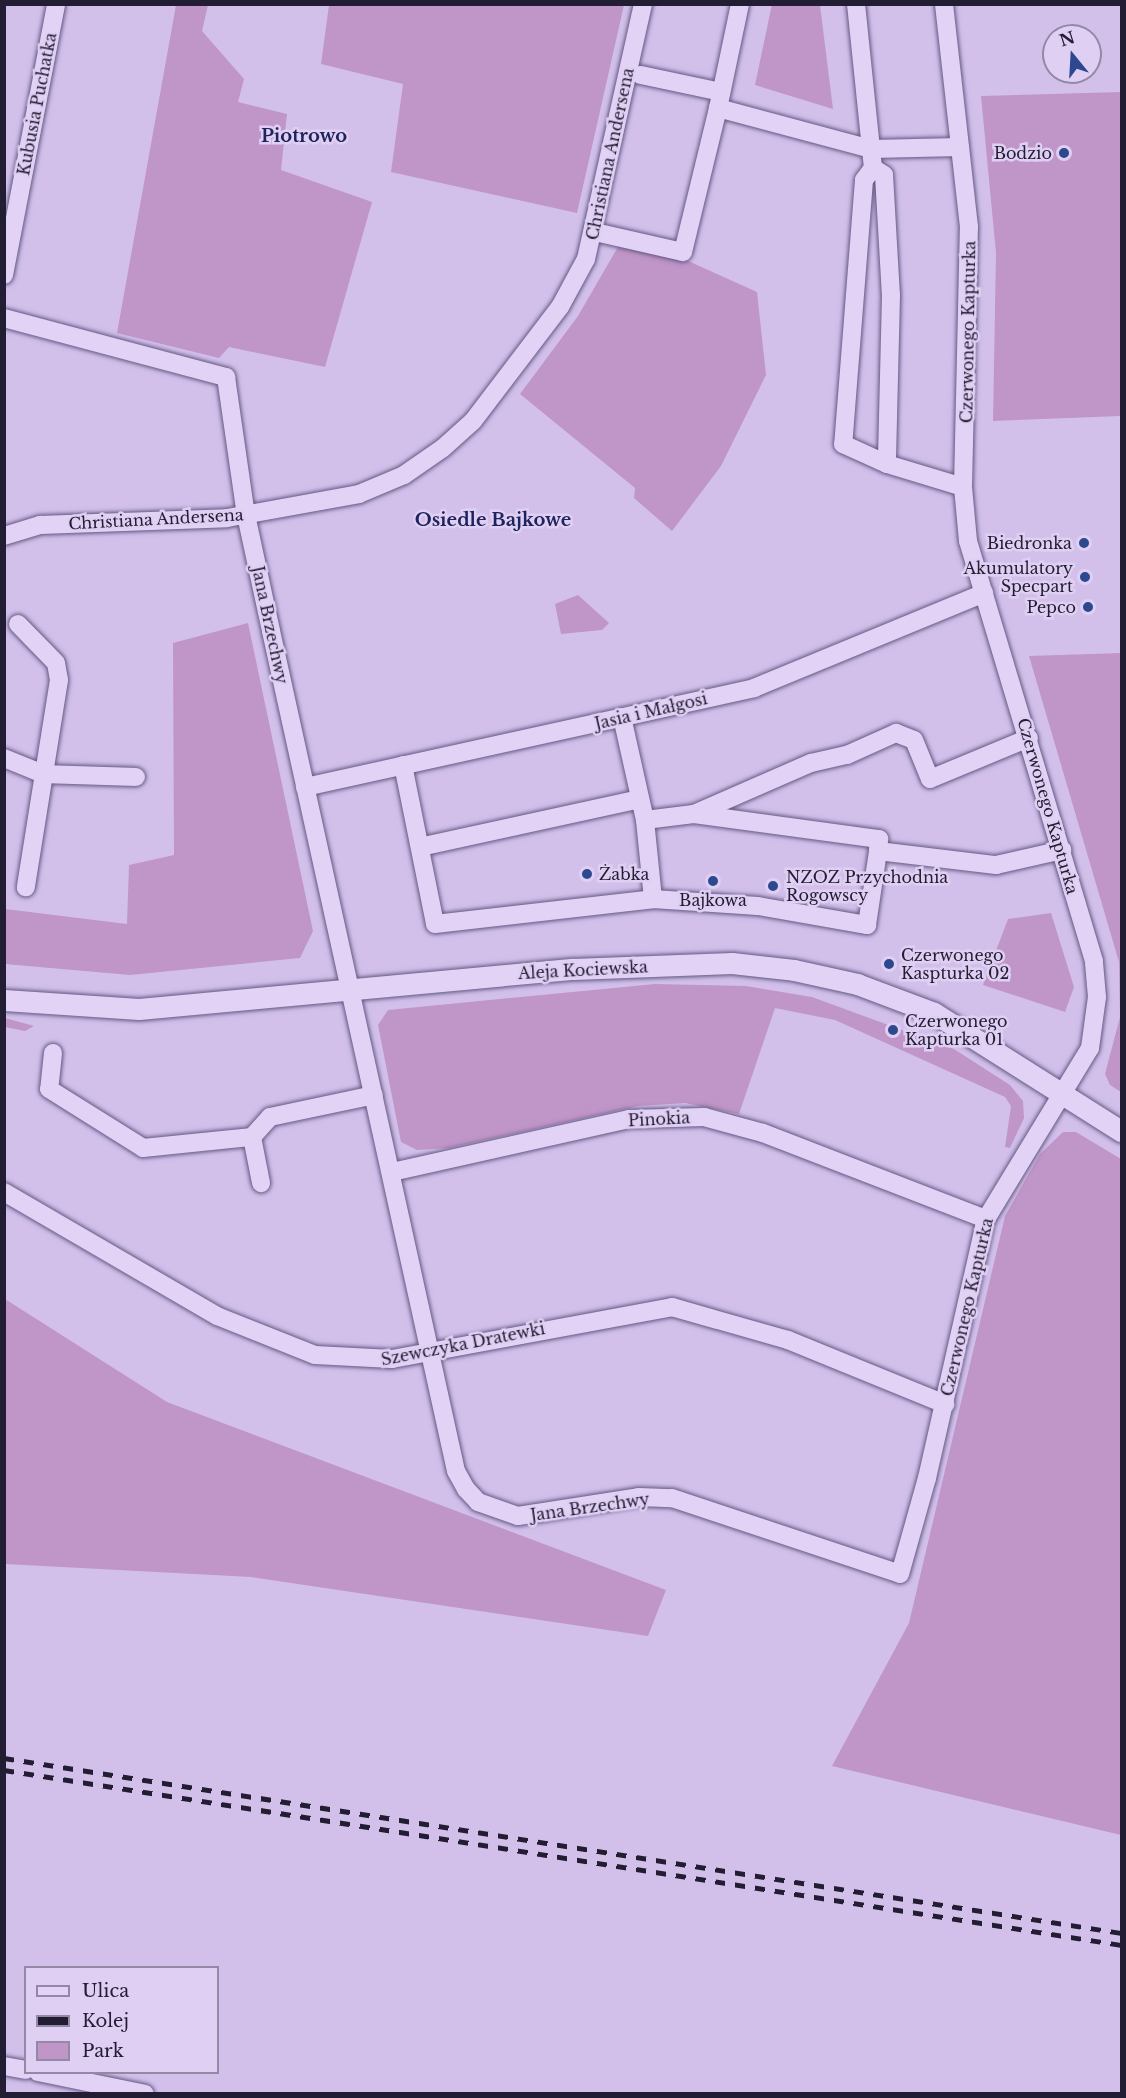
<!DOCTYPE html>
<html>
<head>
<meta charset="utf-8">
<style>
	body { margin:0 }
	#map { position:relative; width:1126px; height:2098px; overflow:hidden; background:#d2c0eb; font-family:"Libre Baskerville",serif }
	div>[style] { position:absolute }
	.green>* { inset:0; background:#c095c8 }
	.roads { filter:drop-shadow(0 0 2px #645983) drop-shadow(0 0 2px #645983) }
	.minor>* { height:18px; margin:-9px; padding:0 9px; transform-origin:9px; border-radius:9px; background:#e2d3f6 }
	.tertiary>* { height:21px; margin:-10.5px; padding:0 10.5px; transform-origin:10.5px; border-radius:10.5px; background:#e2d3f6 }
	.rail>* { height:4.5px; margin-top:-2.25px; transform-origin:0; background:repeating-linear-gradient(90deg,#221d33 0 10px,transparent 0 20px) }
	.dots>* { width:16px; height:16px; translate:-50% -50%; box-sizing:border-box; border:3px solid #dfcff3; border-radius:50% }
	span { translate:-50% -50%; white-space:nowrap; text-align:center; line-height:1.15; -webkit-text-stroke:5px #dfcff3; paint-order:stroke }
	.street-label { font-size:16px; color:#221d33 }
	.poi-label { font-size:16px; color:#221d33 }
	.right { translate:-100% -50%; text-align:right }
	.left { translate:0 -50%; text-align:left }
	.neighbourhood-label { font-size:18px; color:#1f235d; font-weight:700 }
	.frame { position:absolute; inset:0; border:6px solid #221d33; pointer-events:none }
	.legend { position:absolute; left:24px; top:1966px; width:195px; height:108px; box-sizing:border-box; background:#dfcff3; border:2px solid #9388a6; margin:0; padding:8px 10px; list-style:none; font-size:18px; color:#221d33 }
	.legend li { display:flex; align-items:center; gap:12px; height:30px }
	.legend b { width:30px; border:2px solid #9388a6 }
	.north { position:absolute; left:1042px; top:24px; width:60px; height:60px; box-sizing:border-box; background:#dfcff3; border:2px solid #9388a6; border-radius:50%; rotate:342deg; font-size:16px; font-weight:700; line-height:24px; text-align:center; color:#221d33 }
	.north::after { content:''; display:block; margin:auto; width:21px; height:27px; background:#2d488e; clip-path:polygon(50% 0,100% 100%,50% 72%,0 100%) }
</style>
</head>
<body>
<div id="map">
	<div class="green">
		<div style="clip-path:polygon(772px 4px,820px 5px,833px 109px,755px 85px)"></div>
		<div style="clip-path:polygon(176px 5px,208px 5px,202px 31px,244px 79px,238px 102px,287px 114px,281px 170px,372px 202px,325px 367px,229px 347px,219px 358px,117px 333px)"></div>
		<div style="clip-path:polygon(329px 5px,624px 5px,577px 213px,391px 172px,403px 84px,321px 64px)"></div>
		<div style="clip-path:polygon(1121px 92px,1121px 416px,993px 421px,996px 253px,981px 96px)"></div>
		<div style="clip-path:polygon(619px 245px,686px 260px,757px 292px,766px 375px,721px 466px,672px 531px,634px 498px,635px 488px,520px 394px,578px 316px)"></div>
		<div style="clip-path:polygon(578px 595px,609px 623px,602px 630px,561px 634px,555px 604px)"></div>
		<div style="clip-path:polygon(248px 623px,313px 931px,300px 958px,130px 975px,5px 964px,5px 909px,127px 924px,129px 865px,174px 855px,173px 643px)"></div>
		<div style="clip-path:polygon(1121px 653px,1122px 653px,1121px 1092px,1110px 1085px,1105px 1074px,1120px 1017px,1119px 962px,1029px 656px)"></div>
		<div style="clip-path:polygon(1051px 913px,1074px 987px,1065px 1012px,983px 985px,1008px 919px)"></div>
		<div style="clip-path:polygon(655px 984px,746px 986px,812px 997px,954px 1049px,1010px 1085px,1023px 1101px,1024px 1118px,1010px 1148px,1005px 1147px,1011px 1106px,1005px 1097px,835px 1020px,775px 1008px,739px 1114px,685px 1103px,638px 1106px,449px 1148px,417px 1150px,401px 1142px,378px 1025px,388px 1010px)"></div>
		<div style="clip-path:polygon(5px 1018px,34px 1026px,25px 1031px,5px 1027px)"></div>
		<div style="clip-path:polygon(1063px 1132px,1076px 1132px,1121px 1159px,1121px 1835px,832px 1766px,909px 1623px,1005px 1216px,1040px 1154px)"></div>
		<div style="clip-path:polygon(5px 1299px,167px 1402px,666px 1590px,648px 1636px,251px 1577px,5px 1564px)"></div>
	</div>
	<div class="roads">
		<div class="minor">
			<div style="left:740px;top:4px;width:106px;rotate:101.9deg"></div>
			<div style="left:718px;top:108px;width:158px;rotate:15deg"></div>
			<div style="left:871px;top:149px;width:146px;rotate:-95.9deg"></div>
			<div style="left:641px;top:75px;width:82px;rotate:12deg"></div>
			<div style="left:960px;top:147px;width:89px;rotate:178.7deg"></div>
			<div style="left:871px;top:149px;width:19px;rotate:84deg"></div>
			<div style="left:873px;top:168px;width:13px;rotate:32deg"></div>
			<div style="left:884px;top:175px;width:120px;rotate:86.7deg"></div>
			<div style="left:891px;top:295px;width:169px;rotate:91.4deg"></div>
			<div style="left:887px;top:464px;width:79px;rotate:16.8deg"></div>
			<div style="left:873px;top:168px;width:15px;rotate:127deg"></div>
			<div style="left:864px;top:180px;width:265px;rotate:94.5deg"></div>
			<div style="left:843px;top:444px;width:48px;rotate:24.4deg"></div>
			<div style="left:595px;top:232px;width:90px;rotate:12.8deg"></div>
			<div style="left:683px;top:252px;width:148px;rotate:-76.3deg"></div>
			<div style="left:4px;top:275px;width:276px;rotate:-79.1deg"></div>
			<div style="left:4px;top:318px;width:230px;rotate:14.9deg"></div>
			<div style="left:226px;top:377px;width:139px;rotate:81.8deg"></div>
			<div style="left:246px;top:515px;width:119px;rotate:77.8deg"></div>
			<div style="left:271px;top:631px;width:860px;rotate:77.58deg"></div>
			<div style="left:456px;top:1471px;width:21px;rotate:61deg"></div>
			<div style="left:466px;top:1489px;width:18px;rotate:47deg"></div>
			<div style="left:478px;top:1502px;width:42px;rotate:19.3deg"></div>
			<div style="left:518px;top:1516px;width:122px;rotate:-8.9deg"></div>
			<div style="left:639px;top:1497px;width:33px;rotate:2deg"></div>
			<div style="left:672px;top:1498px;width:240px;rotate:18.4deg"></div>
			<div style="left:900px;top:1574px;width:100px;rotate:-74.3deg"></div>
			<div style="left:927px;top:1478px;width:266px;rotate:-77.2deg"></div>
			<div style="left:986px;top:1219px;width:200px;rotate:-58.7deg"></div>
			<div style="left:1090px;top:1048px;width:51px;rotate:-82.2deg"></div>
			<div style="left:1097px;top:997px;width:36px;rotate:-95deg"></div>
			<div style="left:1094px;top:961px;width:438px;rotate:-106.7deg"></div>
			<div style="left:968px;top:541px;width:54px;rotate:-95.3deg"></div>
			<div style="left:963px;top:487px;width:260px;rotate:-88.7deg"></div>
			<div style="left:969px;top:227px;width:224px;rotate:-96.4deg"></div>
			<div style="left:4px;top:536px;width:38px;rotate:-17deg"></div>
			<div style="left:40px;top:525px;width:187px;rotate:-2.1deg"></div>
			<div style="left:227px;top:518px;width:134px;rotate:-10.3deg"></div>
			<div style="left:359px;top:494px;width:49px;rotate:-22.9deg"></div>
			<div style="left:404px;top:475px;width:47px;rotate:-34.7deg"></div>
			<div style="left:443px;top:448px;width:40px;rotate:-42deg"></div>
			<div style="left:473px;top:421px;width:143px;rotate:-52.7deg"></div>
			<div style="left:560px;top:307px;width:55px;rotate:-61.6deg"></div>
			<div style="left:586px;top:259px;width:261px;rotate:-77.4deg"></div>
			<div style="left:18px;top:624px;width:54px;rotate:45.7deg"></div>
			<div style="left:56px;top:663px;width:17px;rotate:80deg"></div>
			<div style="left:59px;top:680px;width:210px;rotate:99.1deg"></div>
			<div style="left:622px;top:717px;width:106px;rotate:77.4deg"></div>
			<div style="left:645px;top:820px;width:79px;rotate:84.2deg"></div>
			<div style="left:653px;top:899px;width:105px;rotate:3.8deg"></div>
			<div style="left:758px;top:906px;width:111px;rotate:9.9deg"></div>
			<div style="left:867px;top:925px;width:75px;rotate:-81.5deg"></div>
			<div style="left:878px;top:851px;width:119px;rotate:6.8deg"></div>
			<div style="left:996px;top:865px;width:68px;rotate:-12.8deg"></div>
			<div style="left:4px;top:758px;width:42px;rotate:22.3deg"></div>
			<div style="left:43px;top:774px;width:93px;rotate:1.8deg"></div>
			<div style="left:403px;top:765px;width:162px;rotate:78.6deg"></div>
			<div style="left:435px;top:924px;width:219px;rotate:-6.5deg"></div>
			<div style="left:305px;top:787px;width:460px;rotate:-12.4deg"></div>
			<div style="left:754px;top:688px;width:249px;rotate:-22.4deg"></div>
			<div style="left:694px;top:814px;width:128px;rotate:-23.6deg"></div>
			<div style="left:811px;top:763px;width:37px;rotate:-13deg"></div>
			<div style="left:847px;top:755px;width:54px;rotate:-24.2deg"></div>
			<div style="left:896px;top:733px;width:19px;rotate:21deg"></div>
			<div style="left:914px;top:740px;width:42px;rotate:67.7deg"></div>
			<div style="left:930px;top:779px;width:107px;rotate:-22.5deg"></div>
			<div style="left:645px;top:820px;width:49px;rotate:-7deg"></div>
			<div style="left:694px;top:814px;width:187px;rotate:7.7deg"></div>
			<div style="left:879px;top:839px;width:12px;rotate:95deg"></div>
			<div style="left:420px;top:847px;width:225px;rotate:-12.3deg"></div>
			<div style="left:53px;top:1053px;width:36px;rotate:96deg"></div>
			<div style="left:49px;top:1089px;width:111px;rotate:32.1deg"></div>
			<div style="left:143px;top:1148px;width:110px;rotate:-5.8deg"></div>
			<div style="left:252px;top:1137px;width:27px;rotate:-48deg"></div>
			<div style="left:270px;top:1117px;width:106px;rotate:-11.9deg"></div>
			<div style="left:252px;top:1137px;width:47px;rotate:78.9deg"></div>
			<div style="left:392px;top:1172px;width:243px;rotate:-12.6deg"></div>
			<div style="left:629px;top:1119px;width:75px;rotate:-1.5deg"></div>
			<div style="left:704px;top:1117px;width:61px;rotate:15.2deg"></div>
			<div style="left:763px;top:1133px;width:239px;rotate:21.1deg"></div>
			<div style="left:4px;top:1192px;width:246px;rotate:30.2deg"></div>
			<div style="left:217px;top:1316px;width:105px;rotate:21.7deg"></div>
			<div style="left:315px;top:1355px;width:77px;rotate:3deg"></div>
			<div style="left:392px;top:1359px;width:285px;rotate:-10.5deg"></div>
			<div style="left:672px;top:1307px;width:121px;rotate:15.9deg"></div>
			<div style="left:788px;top:1340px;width:170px;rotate:22.2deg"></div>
			<div style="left:4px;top:2066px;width:22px;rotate:10deg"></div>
			<div style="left:38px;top:2072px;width:109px;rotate:11.6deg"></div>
		</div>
		<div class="tertiary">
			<div style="left:4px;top:1000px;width:135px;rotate:3.8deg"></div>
			<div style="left:139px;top:1009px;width:436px;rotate:-5.3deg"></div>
			<div style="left:573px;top:969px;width:159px;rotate:-2.2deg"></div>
			<div style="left:732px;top:963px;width:62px;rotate:6.4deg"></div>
			<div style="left:794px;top:970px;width:65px;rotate:12.5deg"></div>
			<div style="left:857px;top:984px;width:82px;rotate:20.6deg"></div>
			<div style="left:934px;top:1013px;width:222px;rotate:32.3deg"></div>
		</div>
	</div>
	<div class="rail">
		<div style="left:4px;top:1758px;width:1132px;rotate:8.9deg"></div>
		<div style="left:4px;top:1770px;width:1132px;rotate:8.9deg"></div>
	</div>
	<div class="dots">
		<div style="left:1064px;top:153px;background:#2d488e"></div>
		<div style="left:1084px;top:543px;background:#2d488e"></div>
		<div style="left:1085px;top:577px;background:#2d488e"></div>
		<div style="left:1088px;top:607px;background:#2d488e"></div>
		<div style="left:587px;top:874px;background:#2d488e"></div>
		<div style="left:713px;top:881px;background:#2d488e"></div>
		<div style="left:773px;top:886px;background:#2d488e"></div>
		<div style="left:889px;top:964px;background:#2d488e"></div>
		<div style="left:893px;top:1030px;background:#2d488e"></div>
	</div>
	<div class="street-label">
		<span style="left:37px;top:104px;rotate:-79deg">Kubusia Puchatka</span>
		<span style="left:610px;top:154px;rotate:-78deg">Christiana Andersena</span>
		<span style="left:968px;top:332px;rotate:-89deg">Czerwonego Kapturka</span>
		<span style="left:156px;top:519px;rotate:-3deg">Christiana Andersena</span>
		<span style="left:270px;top:625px;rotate:78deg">Jana Brzechwy</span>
		<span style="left:651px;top:711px;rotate:-13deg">Jasia i Małgosi</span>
		<span style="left:1048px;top:806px;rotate:74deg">Czerwonego Kapturka</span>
		<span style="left:583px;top:970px;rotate:-3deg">Aleja Kociewska</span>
		<span style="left:659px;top:1119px;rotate:-3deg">Pinokia</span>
		<span style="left:967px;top:1307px;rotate:-77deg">Czerwonego Kapturka</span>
		<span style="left:463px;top:1344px;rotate:-11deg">Szewczyka Dratewki</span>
		<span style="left:590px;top:1507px;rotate:-8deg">Jana Brzechwy</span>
	</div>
	<div class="poi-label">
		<span class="right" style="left:1052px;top:153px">Bodzio</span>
		<span class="right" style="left:1072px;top:543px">Biedronka</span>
		<span class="right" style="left:1073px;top:577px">Akumulatory<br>Specpart</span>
		<span class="right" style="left:1076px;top:607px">Pepco</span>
		<span class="left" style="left:599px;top:874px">Żabka</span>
		<span class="left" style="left:786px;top:886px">NZOZ Przychodnia<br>Rogowscy</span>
		<span style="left:713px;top:900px">Bajkowa</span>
		<span class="left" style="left:901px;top:964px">Czerwonego<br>Kaspturka 02</span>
		<span class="left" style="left:905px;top:1030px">Czerwonego<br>Kapturka 01</span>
	</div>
	<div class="neighbourhood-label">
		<span style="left:304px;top:136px">Piotrowo</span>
		<span style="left:493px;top:520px">Osiedle Bajkowe</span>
	</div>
	<div class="frame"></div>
	<ul class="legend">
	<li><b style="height:8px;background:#e2d3f6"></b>Ulica</li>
	<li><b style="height:8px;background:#221d33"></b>Kolej</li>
	<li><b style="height:16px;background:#c095c8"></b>Park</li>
	</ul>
	<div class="north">N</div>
</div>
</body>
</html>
